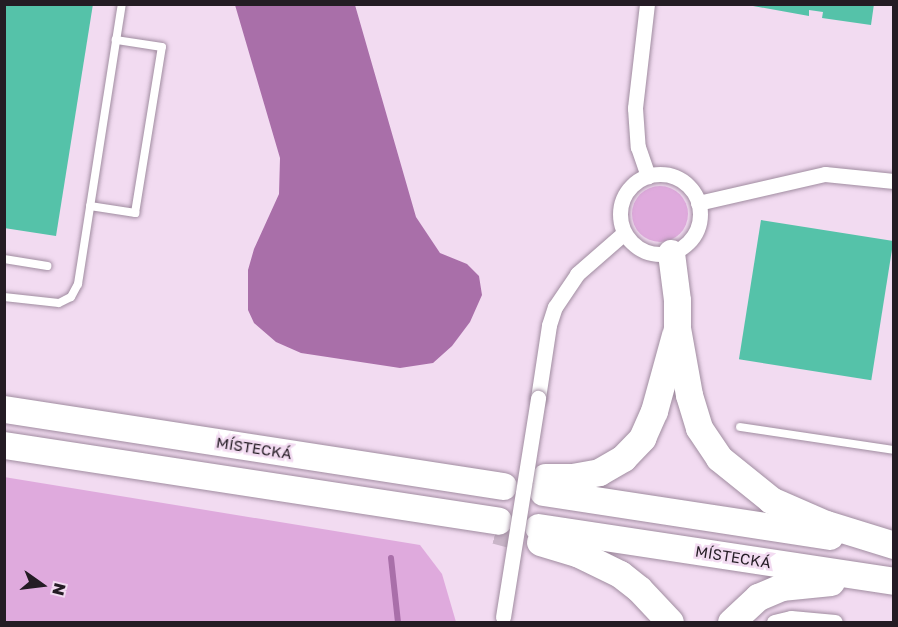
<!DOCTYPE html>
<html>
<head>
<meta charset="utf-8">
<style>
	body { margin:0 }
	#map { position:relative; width:898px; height:627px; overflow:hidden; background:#f2dbf1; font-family:"Golos Text",sans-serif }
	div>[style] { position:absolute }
	.green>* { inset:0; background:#dfaadd }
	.round { border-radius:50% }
	.water>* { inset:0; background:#a96fa9 }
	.stream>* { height:6px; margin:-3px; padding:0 3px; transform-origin:3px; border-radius:3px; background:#a96fa9 }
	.building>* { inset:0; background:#55c2a9; transform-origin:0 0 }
	.highway-tunnel>* { height:27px; margin-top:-13.5px; transform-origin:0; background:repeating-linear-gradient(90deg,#c9b5c8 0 27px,transparent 0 41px) }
	.roads { filter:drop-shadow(0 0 2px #a08ca0) drop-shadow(0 0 2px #a08ca0) }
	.lane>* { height:8px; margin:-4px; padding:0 4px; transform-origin:4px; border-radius:4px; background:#fff }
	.street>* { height:15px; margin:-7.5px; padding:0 7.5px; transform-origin:7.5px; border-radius:7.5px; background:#fff }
	.street>.ring { margin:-7.5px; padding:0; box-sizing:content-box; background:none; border:15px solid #fff; border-radius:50% }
	.highway>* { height:27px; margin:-13.5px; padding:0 13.5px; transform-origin:13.5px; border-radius:13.5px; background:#fff }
	.bridges { filter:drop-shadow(0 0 2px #a08ca0) drop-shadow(0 0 2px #a08ca0) }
	.street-bridge>* { height:15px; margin:-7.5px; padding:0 7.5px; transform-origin:7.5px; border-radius:7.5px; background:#fff }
	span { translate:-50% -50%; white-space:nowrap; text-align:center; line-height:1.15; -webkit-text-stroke:5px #f2dbf1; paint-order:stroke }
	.street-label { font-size:15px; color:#241c24 }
	.frame { position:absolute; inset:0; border:6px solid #241c24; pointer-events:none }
	.north { position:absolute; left:12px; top:555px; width:60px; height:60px; -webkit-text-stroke:4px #f2dbf1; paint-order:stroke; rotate:104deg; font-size:16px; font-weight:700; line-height:24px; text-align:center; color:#241c24 }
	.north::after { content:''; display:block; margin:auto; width:21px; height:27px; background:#241c24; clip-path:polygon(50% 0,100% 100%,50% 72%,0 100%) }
</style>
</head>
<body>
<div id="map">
	<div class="green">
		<div class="round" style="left:632px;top:186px;width:56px;height:56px"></div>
		<div style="clip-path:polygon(4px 477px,420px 545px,442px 574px,456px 622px,5px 622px)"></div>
	</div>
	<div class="water">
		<div style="clip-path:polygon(235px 5px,355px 5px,416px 217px,440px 253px,467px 264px,479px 276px,482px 295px,470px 322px,452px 346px,433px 363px,400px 368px,301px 353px,276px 342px,254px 323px,248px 310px,248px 270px,254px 249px,279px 194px,280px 158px)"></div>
	</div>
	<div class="stream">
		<div style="left:391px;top:558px;width:64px;rotate:83.8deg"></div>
	</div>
	<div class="building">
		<div style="clip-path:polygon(4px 4px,93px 4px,56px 236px,4px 228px)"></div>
		<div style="clip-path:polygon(742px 4px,874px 4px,871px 25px,822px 18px,823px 12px,809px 10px,809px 16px)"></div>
		<div style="left:761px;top:220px;width:134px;height:141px;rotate:9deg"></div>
	</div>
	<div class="highway-tunnel">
		<div style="left:496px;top:530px;width:41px;rotate:15.4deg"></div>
	</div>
	<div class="roads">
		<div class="lane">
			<div style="left:90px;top:206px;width:46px;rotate:8.8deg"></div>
			<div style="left:135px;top:213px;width:168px;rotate:-80.8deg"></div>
			<div style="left:162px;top:47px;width:47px;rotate:-171.3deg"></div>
			<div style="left:4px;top:259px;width:44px;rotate:9.2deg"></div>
			<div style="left:4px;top:297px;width:55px;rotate:6.2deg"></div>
			<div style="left:59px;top:303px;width:13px;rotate:-27deg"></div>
			<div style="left:71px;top:297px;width:15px;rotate:-62deg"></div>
			<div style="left:78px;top:284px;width:283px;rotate:-81.1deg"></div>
			<div style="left:740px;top:427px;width:156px;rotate:8.5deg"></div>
		</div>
		<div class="street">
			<div style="left:647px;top:4px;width:105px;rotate:96.6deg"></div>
			<div style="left:635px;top:108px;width:39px;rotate:86deg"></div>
			<div style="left:638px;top:147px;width:31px;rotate:71deg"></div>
			<div class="ring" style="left:620px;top:174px;width:65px;height:65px"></div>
			<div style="left:698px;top:203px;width:130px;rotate:-12.9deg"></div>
			<div style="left:825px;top:174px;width:69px;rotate:5.8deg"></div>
			<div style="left:538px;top:398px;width:74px;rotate:-81.4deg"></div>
			<div style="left:549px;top:325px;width:19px;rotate:-72deg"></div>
			<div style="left:555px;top:307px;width:40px;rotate:-56deg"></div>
			<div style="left:577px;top:274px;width:62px;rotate:-41.1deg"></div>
			<div style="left:774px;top:622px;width:17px;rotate:-13deg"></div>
			<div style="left:791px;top:618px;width:44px;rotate:5.2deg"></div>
		</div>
		<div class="highway">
			<div style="left:671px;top:253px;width:47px;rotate:82.7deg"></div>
			<div style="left:677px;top:300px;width:28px;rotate:90deg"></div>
			<div style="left:677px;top:328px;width:68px;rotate:79.8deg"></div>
			<div style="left:689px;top:395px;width:34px;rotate:73deg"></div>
			<div style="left:699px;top:428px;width:36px;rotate:56deg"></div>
			<div style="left:719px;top:458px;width:67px;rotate:38.9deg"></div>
			<div style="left:771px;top:500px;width:60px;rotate:23.6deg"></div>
			<div style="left:826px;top:524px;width:71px;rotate:17.2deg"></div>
			<div style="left:4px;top:409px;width:505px;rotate:8.77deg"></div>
			<div style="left:4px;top:445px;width:500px;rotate:8.7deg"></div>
			<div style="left:545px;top:477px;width:27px"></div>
			<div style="left:572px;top:477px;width:27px;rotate:-10deg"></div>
			<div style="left:599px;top:472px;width:28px;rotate:-30deg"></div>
			<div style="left:623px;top:458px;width:28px;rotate:-46deg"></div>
			<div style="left:642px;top:438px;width:30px;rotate:-66deg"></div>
			<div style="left:654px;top:411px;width:79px;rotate:-74.6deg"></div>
			<div style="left:543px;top:492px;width:290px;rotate:8.7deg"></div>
			<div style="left:538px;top:527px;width:360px;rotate:8.6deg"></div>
			<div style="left:540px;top:542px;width:39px;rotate:17deg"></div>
			<div style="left:577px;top:553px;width:48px;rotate:26deg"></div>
			<div style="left:620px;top:574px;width:24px;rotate:38deg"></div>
			<div style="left:639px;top:589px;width:45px;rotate:46.8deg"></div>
			<div style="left:731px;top:622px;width:37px;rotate:-43deg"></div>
			<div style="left:758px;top:597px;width:25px;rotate:-23deg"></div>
			<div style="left:781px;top:587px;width:50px;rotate:-5.7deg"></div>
		</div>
	</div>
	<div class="bridges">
		<div class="street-bridge">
			<div style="left:503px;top:617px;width:222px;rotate:-80.9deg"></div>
		</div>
	</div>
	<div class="street-label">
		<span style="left:254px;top:448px;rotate:9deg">MÍSTECKÁ</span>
		<span style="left:733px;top:557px;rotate:9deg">MÍSTECKÁ</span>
	</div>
	<div class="frame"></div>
	<div class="north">N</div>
</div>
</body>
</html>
